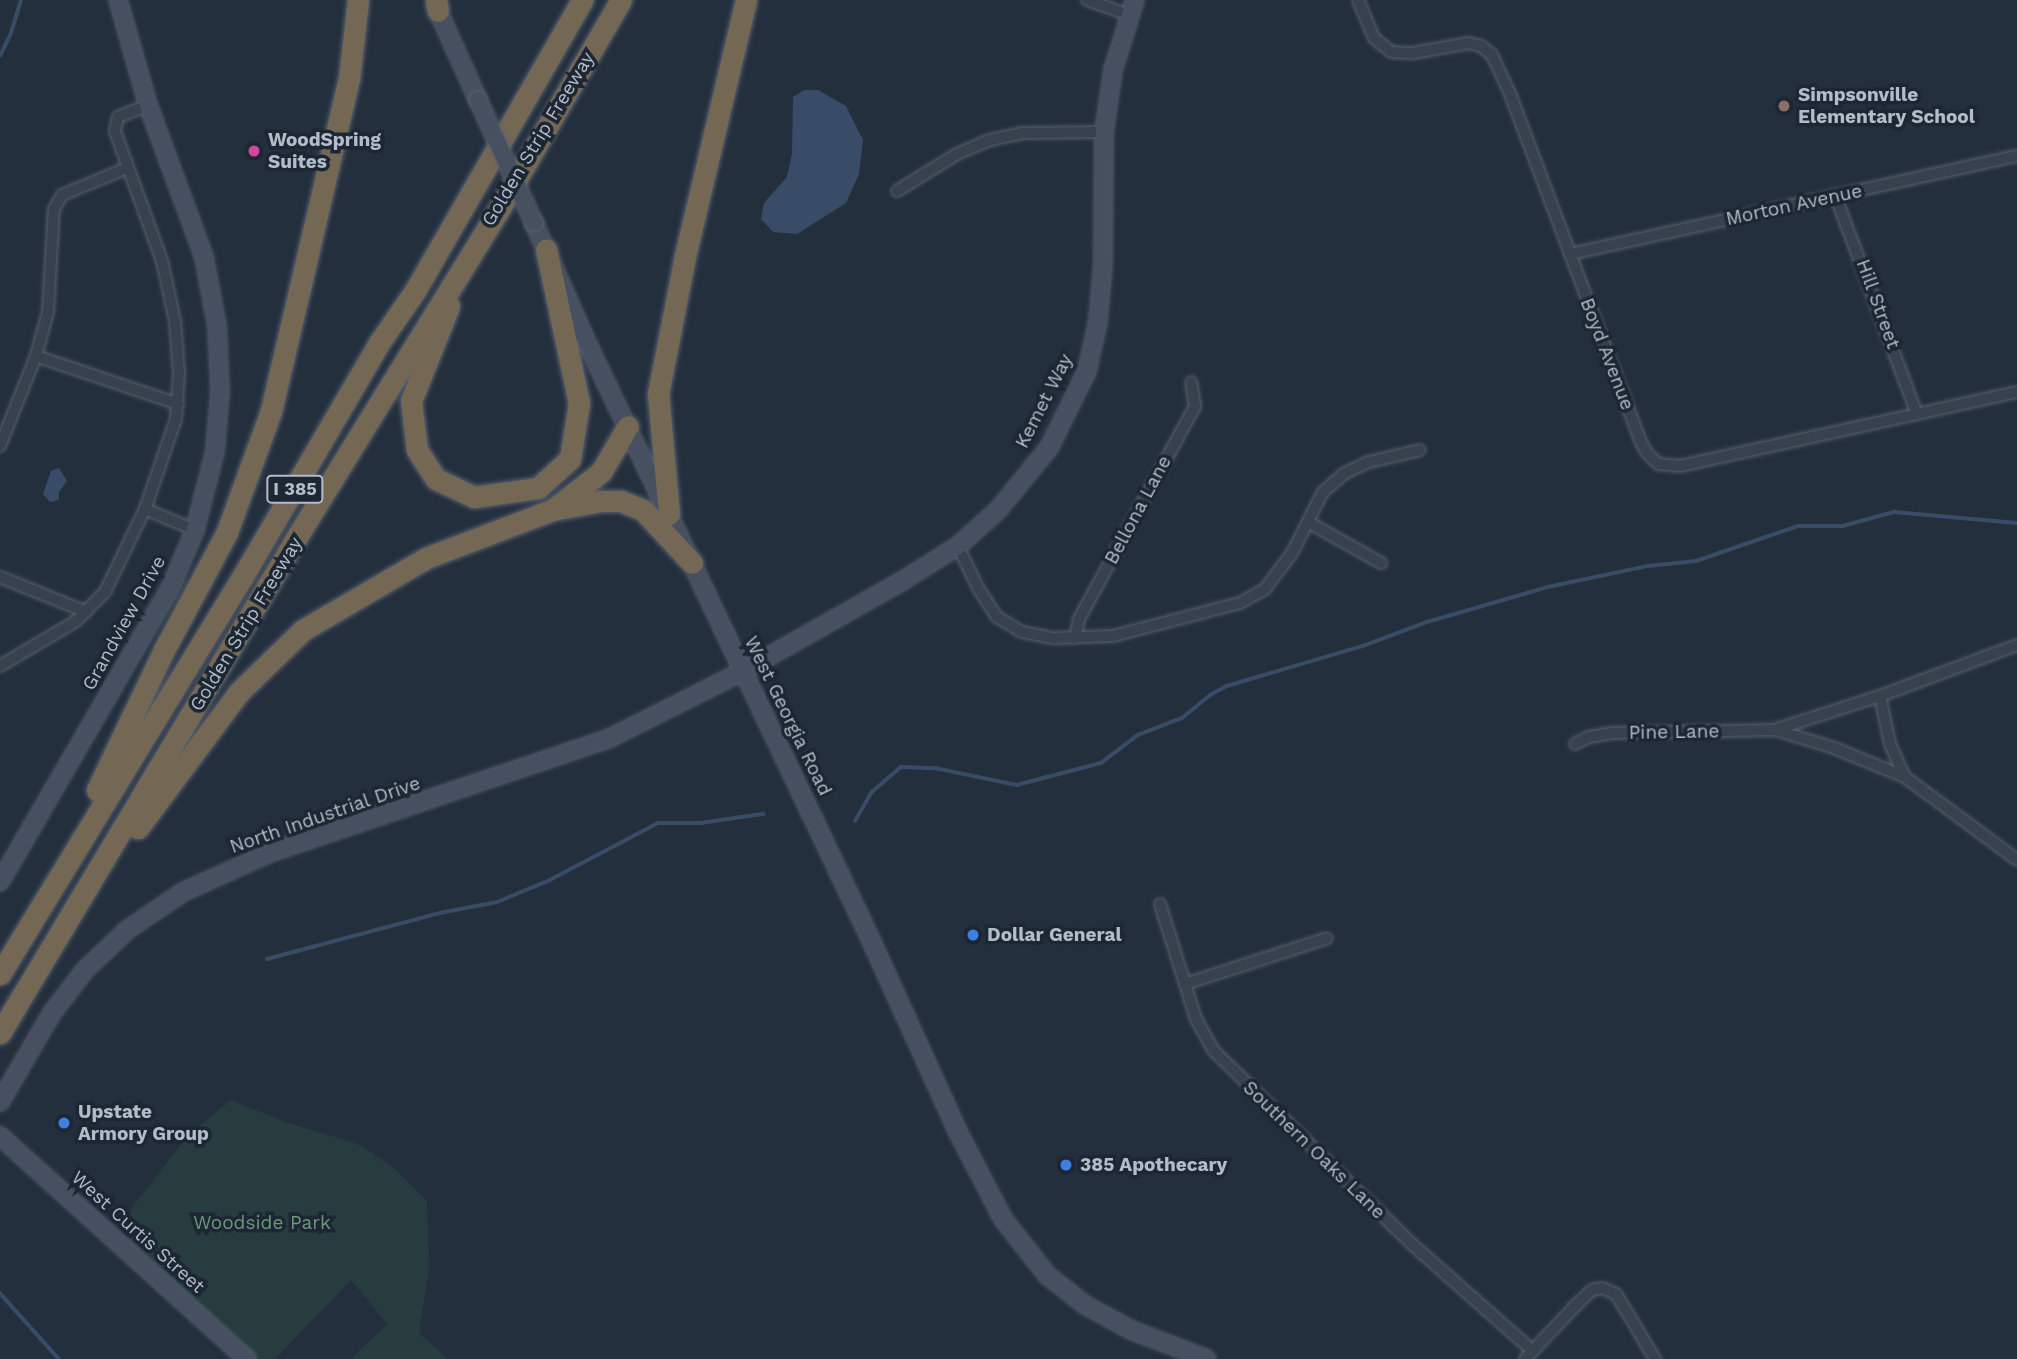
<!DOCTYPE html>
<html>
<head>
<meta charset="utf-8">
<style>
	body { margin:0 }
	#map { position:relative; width:2017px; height:1359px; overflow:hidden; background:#242f3e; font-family:"Work Sans",sans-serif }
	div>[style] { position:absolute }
	.green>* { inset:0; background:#263c3f }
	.water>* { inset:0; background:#394c67 }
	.stream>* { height:3.5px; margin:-1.75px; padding:0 1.75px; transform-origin:1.75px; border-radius:1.75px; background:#394c67 }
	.roads { filter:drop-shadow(0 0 2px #565f6c) drop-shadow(0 0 2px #565f6c) }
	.street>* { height:10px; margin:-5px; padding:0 5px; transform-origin:5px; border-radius:5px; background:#38414e }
	.secondary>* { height:16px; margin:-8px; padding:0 8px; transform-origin:8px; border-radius:8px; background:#465061 }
	.highway>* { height:21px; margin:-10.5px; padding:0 10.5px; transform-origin:10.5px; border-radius:10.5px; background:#746855 }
	.bridges { filter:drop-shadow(0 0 2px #565f6c) drop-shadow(0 0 2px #565f6c) }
	.secondary-bridge>* { height:16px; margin:-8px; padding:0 8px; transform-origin:8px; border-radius:8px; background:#465061 }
	.dots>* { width:19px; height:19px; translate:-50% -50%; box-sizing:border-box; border:4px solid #1d2633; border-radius:50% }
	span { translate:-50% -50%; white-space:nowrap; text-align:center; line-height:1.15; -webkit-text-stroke:7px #1d2633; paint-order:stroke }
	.shield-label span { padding:2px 5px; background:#1d2633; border:2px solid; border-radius:5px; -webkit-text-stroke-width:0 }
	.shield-label { font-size:18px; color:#b4bcc9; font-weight:700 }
	.poi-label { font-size:19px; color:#b4bcc9; font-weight:700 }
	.left { translate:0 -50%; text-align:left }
	.street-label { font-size:19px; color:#b4bcc9 }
	.park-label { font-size:19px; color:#6b9a76 }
</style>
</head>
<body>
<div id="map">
	<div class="green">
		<div style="clip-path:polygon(231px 1100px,285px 1122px,361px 1145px,396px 1170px,427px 1201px,429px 1270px,419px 1333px,448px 1359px,351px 1359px,387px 1324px,351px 1280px,275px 1359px,256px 1359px,129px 1243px,131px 1209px,189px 1134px)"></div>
	</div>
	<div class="water">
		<div style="clip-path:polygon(804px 90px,818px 90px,846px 106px,863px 140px,859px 174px,846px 203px,797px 234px,773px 232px,761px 219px,764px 203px,787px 177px,792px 154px,793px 97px)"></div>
		<div style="clip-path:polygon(59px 468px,67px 481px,59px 492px,59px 500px,50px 502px,43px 494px,51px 471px)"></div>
	</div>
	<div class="stream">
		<div style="left:0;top:56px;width:25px;rotate:-64deg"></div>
		<div style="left:11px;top:33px;width:34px;rotate:-73deg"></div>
		<div style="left:855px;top:821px;width:34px;rotate:-60deg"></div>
		<div style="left:872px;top:792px;width:38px;rotate:-41deg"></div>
		<div style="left:901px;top:767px;width:34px;rotate:2deg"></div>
		<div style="left:935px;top:768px;width:84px;rotate:11.7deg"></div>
		<div style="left:1017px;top:785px;width:87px;rotate:-14.7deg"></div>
		<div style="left:1101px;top:763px;width:46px;rotate:-37.1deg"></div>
		<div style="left:1138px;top:735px;width:47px;rotate:-21.1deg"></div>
		<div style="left:1182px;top:718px;width:36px;rotate:-39deg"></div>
		<div style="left:1210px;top:695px;width:19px;rotate:-28deg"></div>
		<div style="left:1227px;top:686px;width:145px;rotate:-16.4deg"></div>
		<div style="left:1366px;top:645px;width:65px;rotate:-20.7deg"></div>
		<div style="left:1427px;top:622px;width:126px;rotate:-16.1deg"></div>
		<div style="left:1548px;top:587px;width:102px;rotate:-11.9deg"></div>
		<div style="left:1648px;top:566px;width:48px;rotate:-5.9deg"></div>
		<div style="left:1696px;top:561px;width:108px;rotate:-18.9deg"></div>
		<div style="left:1798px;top:526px;width:45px"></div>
		<div style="left:1843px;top:526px;width:53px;rotate:-15.4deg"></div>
		<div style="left:1894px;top:512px;width:123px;rotate:5.1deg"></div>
		<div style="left:267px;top:959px;width:179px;rotate:-14.9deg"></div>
		<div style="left:440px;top:913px;width:58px;rotate:-10.9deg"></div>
		<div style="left:497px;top:902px;width:55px;rotate:-22.4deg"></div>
		<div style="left:548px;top:881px;width:124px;rotate:-27.8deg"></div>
		<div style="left:658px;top:823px;width:43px"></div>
		<div style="left:701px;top:823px;width:63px;rotate:-8.3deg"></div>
		<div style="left:0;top:1293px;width:89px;rotate:48.2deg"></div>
	</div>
	<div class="roads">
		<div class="street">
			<div style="left:1087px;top:0;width:45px;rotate:19.7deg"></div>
			<div style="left:1358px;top:0;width:41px;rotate:67.2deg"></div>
			<div style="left:1374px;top:38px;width:22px;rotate:39deg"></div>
			<div style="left:1391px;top:52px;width:22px;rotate:3deg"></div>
			<div style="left:1413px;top:53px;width:57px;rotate:-10.1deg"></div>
			<div style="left:1469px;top:43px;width:12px;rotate:14deg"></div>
			<div style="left:1481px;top:46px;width:14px;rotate:39deg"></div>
			<div style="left:1492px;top:55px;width:40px;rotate:65deg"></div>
			<div style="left:1509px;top:91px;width:373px;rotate:69.4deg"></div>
			<div style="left:1640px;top:440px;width:13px;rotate:63deg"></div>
			<div style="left:1646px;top:452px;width:17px;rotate:45deg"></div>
			<div style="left:1658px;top:464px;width:22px;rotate:5deg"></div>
			<div style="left:1680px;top:466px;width:345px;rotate:-12.4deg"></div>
			<div style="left:897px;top:191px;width:70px;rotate:-31.7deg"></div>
			<div style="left:957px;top:154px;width:36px;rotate:-23deg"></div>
			<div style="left:990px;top:140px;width:33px;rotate:-12deg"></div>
			<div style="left:1022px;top:133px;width:82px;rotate:-0.7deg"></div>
			<div style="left:1835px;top:195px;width:234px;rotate:69.5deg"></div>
			<div style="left:1570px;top:254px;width:458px;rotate:-12.4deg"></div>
			<div style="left:36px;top:356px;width:150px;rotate:18.7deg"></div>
			<div style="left:0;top:446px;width:97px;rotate:-68.2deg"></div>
			<div style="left:36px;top:356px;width:46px;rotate:-74.7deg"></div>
			<div style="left:48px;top:312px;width:103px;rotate:-86.7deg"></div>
			<div style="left:54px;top:209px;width:16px;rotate:-60deg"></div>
			<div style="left:62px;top:195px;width:70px;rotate:-22.6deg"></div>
			<div style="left:145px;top:509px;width:54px;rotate:22.8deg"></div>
			<div style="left:1308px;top:522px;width:84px;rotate:29.3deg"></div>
			<div style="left:958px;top:546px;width:47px;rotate:64.5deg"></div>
			<div style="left:978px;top:588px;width:35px;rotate:57deg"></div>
			<div style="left:997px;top:617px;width:29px;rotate:31deg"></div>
			<div style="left:1022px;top:632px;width:33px;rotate:11deg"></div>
			<div style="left:1054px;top:638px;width:59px;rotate:-1.9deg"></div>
			<div style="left:1113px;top:636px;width:131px;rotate:-14.6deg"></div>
			<div style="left:1240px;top:603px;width:29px;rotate:-29deg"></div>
			<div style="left:1265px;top:589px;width:45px;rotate:-53.1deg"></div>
			<div style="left:1292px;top:553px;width:68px;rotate:-63.1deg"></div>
			<div style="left:1323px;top:492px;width:29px;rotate:-41deg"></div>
			<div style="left:1345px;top:473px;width:26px;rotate:-25deg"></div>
			<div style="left:1369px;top:462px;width:52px;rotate:-13.2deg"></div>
			<div style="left:0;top:577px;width:93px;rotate:22.1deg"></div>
			<div style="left:1075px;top:638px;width:19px;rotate:-78deg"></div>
			<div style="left:1079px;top:619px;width:243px;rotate:-61.4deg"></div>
			<div style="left:1195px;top:406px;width:24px;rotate:-99deg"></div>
			<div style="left:0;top:666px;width:88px;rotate:-30.6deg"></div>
			<div style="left:76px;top:621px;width:41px;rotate:-45deg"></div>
			<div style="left:105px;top:592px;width:92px;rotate:-64.3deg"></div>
			<div style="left:145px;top:509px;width:95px;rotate:-71deg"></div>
			<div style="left:176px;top:419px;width:46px;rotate:-86.3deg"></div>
			<div style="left:179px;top:373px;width:52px;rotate:-94.4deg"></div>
			<div style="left:175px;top:321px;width:61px;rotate:-102.2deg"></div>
			<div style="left:162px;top:261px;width:138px;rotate:-109.9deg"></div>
			<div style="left:115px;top:131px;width:14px;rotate:-78deg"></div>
			<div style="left:118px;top:117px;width:32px;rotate:-22deg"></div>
			<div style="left:1880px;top:696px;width:49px;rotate:78.2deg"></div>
			<div style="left:1890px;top:744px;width:36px;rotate:66deg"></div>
			<div style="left:1905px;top:777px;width:139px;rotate:36.5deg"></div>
			<div style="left:1776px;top:730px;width:61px;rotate:17.2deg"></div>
			<div style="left:1834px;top:748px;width:77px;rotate:22.2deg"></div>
			<div style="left:1575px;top:744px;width:16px;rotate:-27deg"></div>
			<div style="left:1589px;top:737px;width:23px;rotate:-10deg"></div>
			<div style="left:1612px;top:733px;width:162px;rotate:-1.1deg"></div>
			<div style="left:1774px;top:730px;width:111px;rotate:-17.8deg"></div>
			<div style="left:1880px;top:696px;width:146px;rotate:-20.4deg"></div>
			<div style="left:1160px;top:904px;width:121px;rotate:72.6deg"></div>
			<div style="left:1196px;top:1019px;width:35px;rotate:61deg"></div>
			<div style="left:1213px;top:1050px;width:279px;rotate:44.3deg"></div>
			<div style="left:1413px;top:1245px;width:160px;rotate:41.5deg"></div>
			<div style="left:1185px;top:984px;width:149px;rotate:-17.9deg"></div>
			<div style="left:1525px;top:1359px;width:74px;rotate:-46.6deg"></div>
			<div style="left:1576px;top:1305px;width:22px;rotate:-43deg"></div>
			<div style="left:1592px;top:1290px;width:10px;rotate:-11deg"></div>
			<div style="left:1602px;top:1288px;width:15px;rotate:23deg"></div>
			<div style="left:1616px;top:1294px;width:76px;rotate:59deg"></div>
		</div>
		<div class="secondary">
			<div style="left:434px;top:2px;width:107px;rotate:65.8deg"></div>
			<div style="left:534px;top:223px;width:136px;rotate:66.1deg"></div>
			<div style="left:589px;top:347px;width:654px;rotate:64.57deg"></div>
			<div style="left:870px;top:938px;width:215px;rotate:65.6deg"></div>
			<div style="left:959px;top:1134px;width:96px;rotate:62.6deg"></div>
			<div style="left:1003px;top:1219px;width:71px;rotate:51.8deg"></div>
			<div style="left:1047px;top:1275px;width:48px;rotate:38.3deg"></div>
			<div style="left:1085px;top:1305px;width:52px;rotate:28.5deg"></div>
			<div style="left:1131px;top:1330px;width:81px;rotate:20.9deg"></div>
			<div style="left:0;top:882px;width:341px;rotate:-59.9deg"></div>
			<div style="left:171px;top:587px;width:62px;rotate:-67.2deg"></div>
			<div style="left:195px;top:530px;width:81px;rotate:-75.8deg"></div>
			<div style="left:215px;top:451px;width:60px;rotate:-85.2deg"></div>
			<div style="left:220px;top:391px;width:65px;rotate:-92.6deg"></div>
			<div style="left:217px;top:326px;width:70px;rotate:-100.7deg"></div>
			<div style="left:204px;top:257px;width:162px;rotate:-110.2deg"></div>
			<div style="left:148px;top:105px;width:109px;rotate:-105.9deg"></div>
			<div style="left:0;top:1102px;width:103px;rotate:-59.7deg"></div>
			<div style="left:52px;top:1013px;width:54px;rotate:-52.5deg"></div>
			<div style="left:85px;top:970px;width:58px;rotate:-43.6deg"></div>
			<div style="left:127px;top:930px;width:68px;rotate:-34.2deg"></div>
			<div style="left:183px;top:892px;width:98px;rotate:-24.2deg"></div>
			<div style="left:272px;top:852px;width:354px;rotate:-18.6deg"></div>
			<div style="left:608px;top:739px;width:151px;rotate:-26.7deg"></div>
			<div style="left:743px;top:671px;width:183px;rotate:-29.5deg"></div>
			<div style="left:902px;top:581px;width:66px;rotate:-32deg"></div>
			<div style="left:958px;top:546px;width:54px;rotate:-42deg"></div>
			<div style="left:998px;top:510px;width:80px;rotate:-50.6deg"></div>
			<div style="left:1049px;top:448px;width:86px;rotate:-63.7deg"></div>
			<div style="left:1087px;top:371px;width:51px;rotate:-77.6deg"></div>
			<div style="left:1098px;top:321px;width:57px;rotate:-85deg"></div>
			<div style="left:1103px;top:264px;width:132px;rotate:-89.6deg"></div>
			<div style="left:1104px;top:132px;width:63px;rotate:-81.7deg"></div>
			<div style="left:1113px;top:70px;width:73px;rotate:-72.6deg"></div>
			<div style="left:0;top:1136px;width:333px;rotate:42.1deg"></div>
		</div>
		<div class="highway">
			<div style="left:436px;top:0;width:11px;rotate:80deg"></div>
			<div style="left:449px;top:306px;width:102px;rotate:111.8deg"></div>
			<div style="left:411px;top:401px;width:49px;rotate:83deg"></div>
			<div style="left:417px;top:450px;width:35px;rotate:57deg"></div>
			<div style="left:436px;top:479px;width:42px;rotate:25.3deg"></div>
			<div style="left:474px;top:497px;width:65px;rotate:-8deg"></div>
			<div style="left:538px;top:488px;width:43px;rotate:-42.2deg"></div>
			<div style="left:570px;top:459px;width:57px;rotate:-80.9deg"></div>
			<div style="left:579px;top:403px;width:157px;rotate:-102.1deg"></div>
			<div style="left:556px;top:507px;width:57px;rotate:-37.9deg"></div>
			<div style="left:601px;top:472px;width:53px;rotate:-59.6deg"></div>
			<div style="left:669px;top:514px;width:121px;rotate:-95.2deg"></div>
			<div style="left:658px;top:394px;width:141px;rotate:-78.9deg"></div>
			<div style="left:685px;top:256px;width:263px;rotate:-76.6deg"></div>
			<div style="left:97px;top:790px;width:153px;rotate:-64.4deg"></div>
			<div style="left:163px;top:652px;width:136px;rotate:-61.9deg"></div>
			<div style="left:227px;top:532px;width:129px;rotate:-70deg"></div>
			<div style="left:271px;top:411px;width:341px;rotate:-76.8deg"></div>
			<div style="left:349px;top:79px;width:80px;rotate:-83.5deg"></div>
			<div style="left:138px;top:828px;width:169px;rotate:-53.4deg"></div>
			<div style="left:239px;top:692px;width:89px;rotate:-44.1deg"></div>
			<div style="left:303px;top:630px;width:143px;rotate:-30.3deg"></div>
			<div style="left:426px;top:558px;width:135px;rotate:-20.9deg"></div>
			<div style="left:552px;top:510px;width:50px;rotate:-10.4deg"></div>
			<div style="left:601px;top:501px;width:20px"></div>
			<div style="left:621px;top:501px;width:24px;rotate:22deg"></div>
			<div style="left:643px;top:510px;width:72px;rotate:47.2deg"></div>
			<div style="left:0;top:974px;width:466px;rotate:-58.6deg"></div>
			<div style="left:243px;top:576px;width:270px;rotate:-59.7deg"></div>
			<div style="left:379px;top:343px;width:63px;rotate:-55.3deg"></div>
			<div style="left:415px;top:291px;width:336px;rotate:-60.1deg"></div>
			<div style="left:0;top:1033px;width:580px;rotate:-59.1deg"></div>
			<div style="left:298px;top:535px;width:387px;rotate:-58.3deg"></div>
			<div style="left:501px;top:206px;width:238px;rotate:-59.8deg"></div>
		</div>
	</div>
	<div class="bridges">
		<div class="secondary-bridge">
			<div style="left:478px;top:100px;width:135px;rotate:65.5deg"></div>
		</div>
	</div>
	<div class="dots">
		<div style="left:1784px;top:106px;background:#8d6e63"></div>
		<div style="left:254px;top:151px;background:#d1479c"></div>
		<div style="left:973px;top:935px;background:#3f7fe0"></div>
		<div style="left:64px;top:1123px;background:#3f7fe0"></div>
		<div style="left:1066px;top:1165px;background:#3f7fe0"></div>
	</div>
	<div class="shield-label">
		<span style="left:295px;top:489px">I 385</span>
	</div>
	<div class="poi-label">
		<span class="left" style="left:1798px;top:106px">Simpsonville<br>Elementary School</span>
		<span class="left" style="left:268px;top:151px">WoodSpring<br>Suites</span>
		<span class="left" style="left:987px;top:935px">Dollar General</span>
		<span class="left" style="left:78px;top:1123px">Upstate<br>Armory Group</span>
		<span class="left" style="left:1080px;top:1165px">385 Apothecary</span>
	</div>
	<div class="street-label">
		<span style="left:538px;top:139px;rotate:-59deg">Golden Strip Freeway</span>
		<span style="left:1794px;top:205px;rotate:-12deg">Morton Avenue</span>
		<span style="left:1878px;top:304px;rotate:70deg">Hill Street</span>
		<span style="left:1607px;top:354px;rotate:69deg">Boyd Avenue</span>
		<span style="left:1044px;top:401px;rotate:-63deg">Kemet Way</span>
		<span style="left:1138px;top:510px;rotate:-62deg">Bellona Lane</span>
		<span style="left:124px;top:623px;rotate:-61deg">Grandview Drive</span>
		<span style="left:246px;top:624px;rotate:-59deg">Golden Strip Freeway</span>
		<span style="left:788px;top:716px;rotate:64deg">West Georgia Road</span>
		<span style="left:1674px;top:732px;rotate:-1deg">Pine Lane</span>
		<span style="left:325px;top:815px;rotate:-19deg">North Industrial Drive</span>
		<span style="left:1314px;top:1150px;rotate:44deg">Southern Oaks Lane</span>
		<span style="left:138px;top:1232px;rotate:42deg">West Curtis Street</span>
	</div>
	<div class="park-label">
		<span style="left:262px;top:1223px">Woodside Park</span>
	</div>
</div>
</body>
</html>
